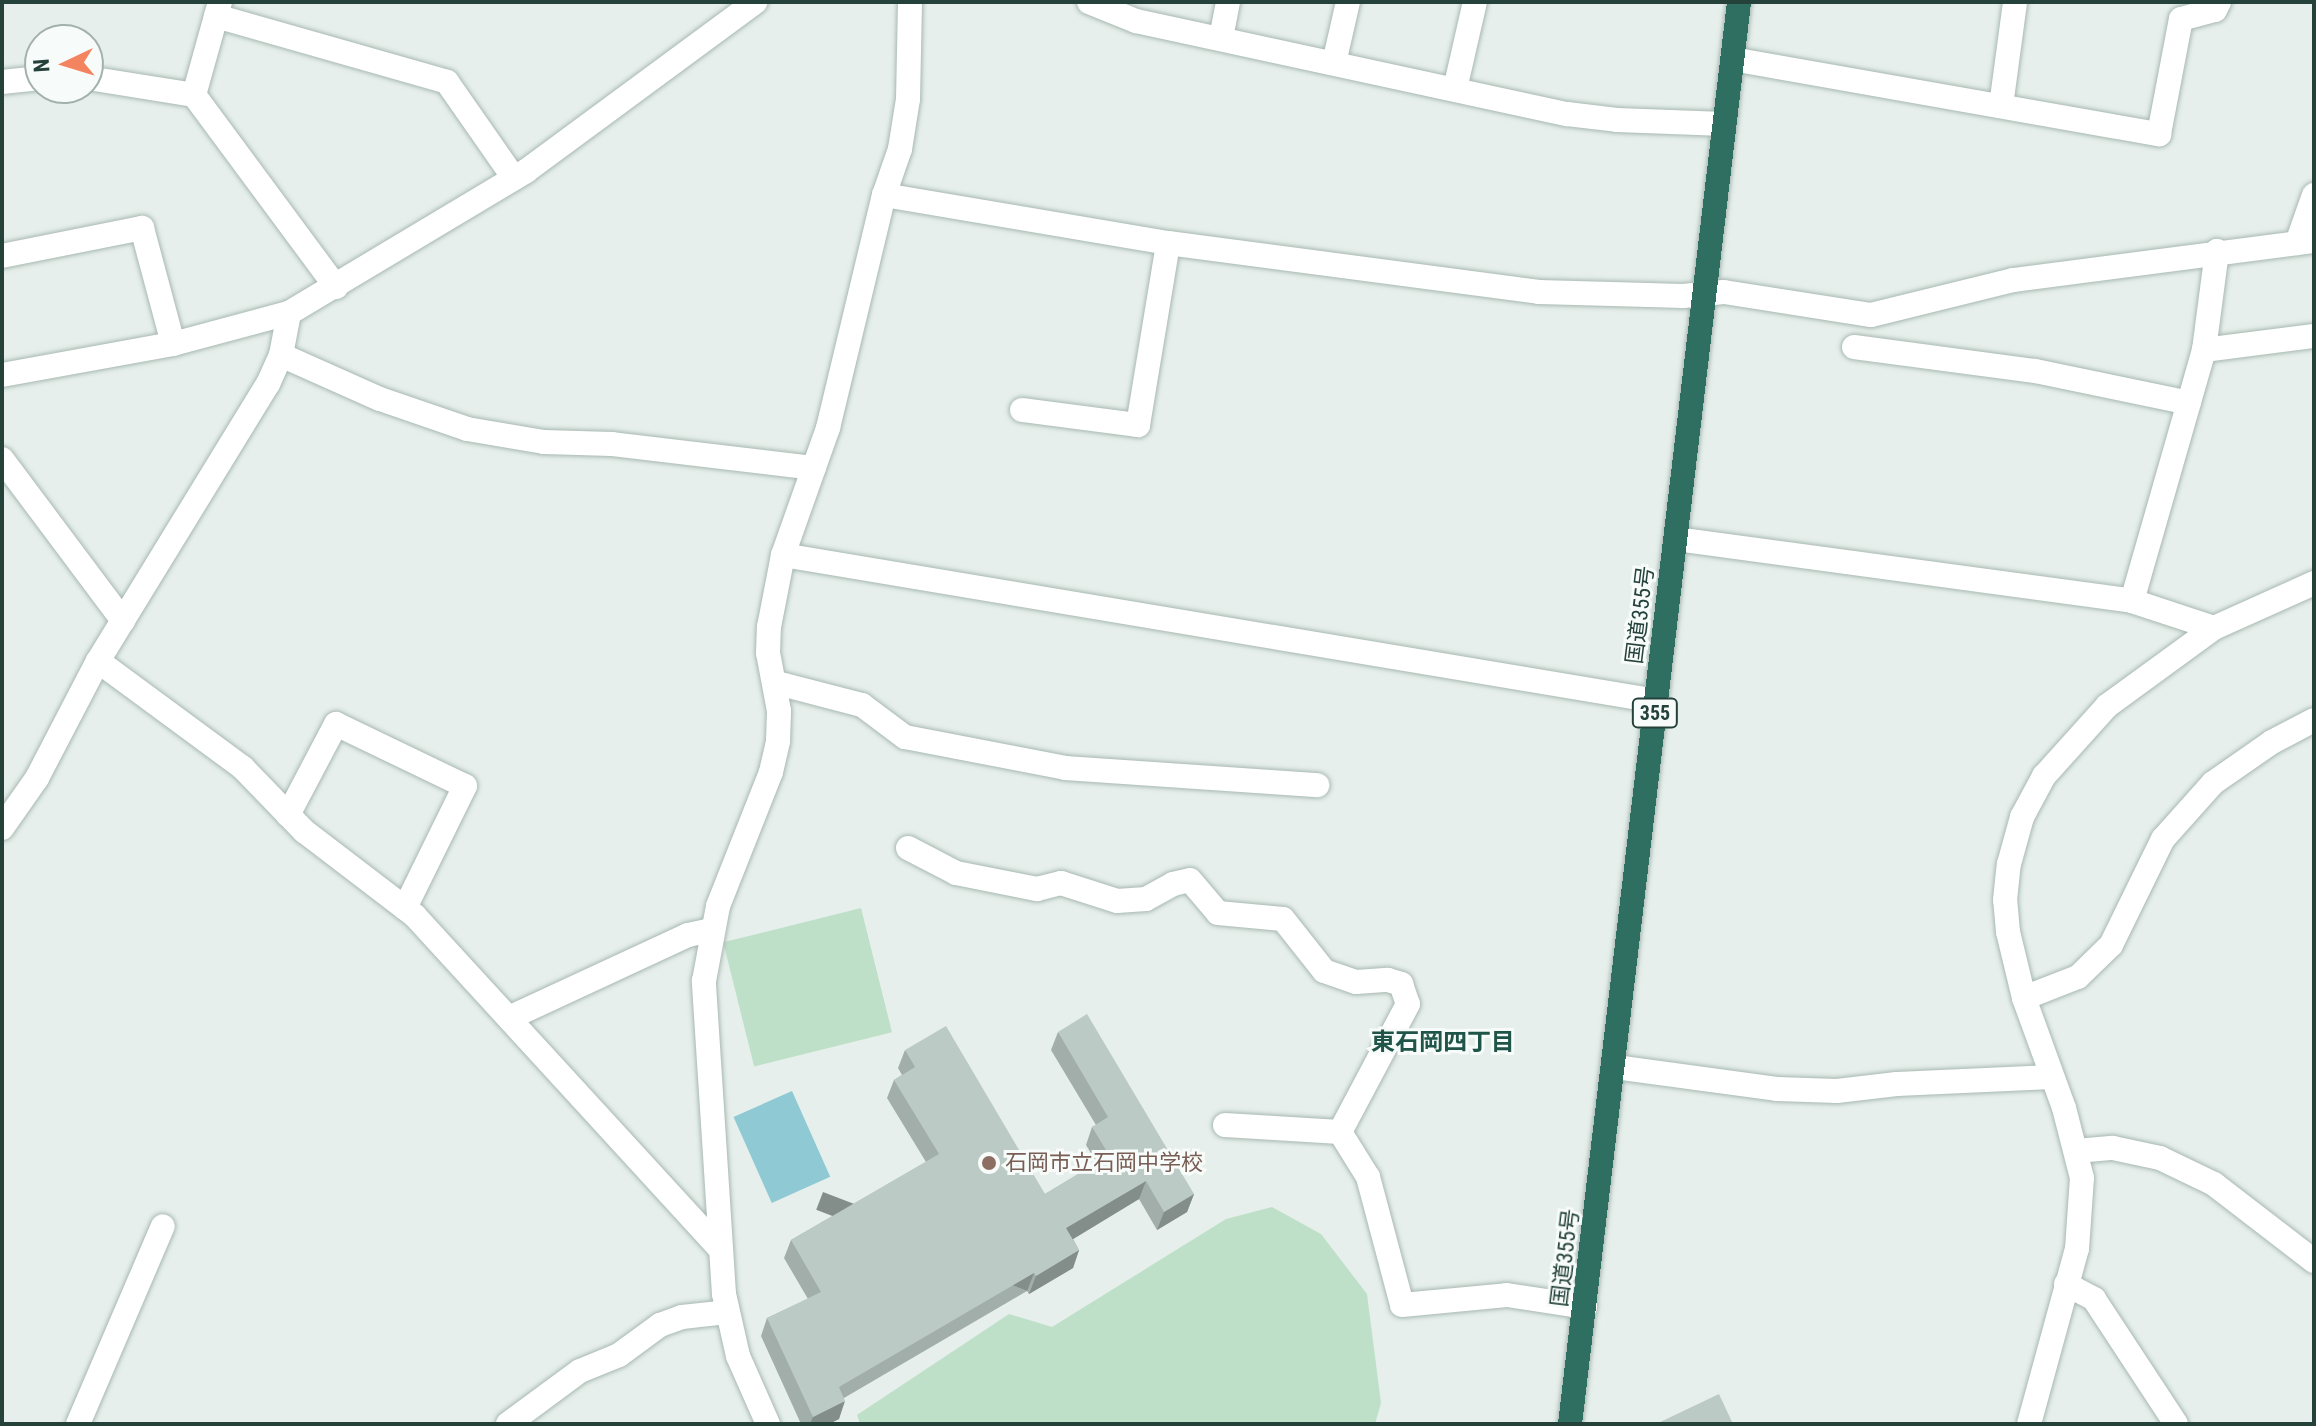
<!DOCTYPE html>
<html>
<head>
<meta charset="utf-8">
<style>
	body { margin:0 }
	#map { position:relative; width:2316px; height:1426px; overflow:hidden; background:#e6efeb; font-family:"Roboto Condensed","Noto Sans JP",sans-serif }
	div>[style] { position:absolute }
	.green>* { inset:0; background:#bfe0c8; transform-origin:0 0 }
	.water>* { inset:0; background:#8ec9d4; transform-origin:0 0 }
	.roads { filter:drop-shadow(0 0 2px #a8b8b2) drop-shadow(0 0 2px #a8b8b2) }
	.minor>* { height:24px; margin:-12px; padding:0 12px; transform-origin:12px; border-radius:12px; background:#fff }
	.highway>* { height:24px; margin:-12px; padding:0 12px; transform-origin:12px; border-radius:12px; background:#2f6f62 }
	.wall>* { inset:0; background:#a1aea9 }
	.shaded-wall>* { inset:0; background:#838d89; transform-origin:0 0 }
	.building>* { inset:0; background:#bbcac4 }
	.dots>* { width:22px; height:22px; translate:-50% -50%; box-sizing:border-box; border:4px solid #f7fbf9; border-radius:50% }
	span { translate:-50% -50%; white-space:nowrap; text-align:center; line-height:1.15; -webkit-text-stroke:6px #f7fbf9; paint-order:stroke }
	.shield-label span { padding:2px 6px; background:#f7fbf9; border:2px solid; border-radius:6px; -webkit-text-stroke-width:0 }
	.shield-label { font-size:20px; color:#24423a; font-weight:700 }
	.street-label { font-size:22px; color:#24423a }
	.education-label { font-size:22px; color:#785e54 }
	.left { translate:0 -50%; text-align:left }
	.neighbourhood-label { font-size:24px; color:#1f5548; font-weight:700 }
	.frame { position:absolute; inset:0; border:4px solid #24423a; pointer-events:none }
	.north { position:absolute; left:24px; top:24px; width:80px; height:80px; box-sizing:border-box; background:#f7fbf9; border:2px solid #a3b1ad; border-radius:50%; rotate:266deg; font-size:22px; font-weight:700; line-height:32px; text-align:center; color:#24423a }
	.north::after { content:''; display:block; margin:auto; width:28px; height:36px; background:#f4845f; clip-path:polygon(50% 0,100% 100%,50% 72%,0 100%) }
</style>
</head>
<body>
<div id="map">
	<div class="green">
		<div style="left:861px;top:908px;width:128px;height:142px;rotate:76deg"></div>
		<div style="clip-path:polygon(1272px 1207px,1321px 1234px,1367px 1294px,1381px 1403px,1375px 1424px,860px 1424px,857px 1415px,1009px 1314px,1052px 1327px,1226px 1219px)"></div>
	</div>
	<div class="water">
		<div style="left:792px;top:1091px;width:94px;height:64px;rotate:66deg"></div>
	</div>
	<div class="roads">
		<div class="minor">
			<div style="left:1089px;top:2px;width:51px;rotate:22deg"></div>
			<div style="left:1136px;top:21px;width:441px;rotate:12.2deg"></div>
			<div style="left:1567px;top:114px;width:50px;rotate:6.8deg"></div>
			<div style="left:1617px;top:120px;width:107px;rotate:2.1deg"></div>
			<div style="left:216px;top:16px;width:240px;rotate:15.9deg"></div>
			<div style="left:447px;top:82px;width:117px;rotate:55.1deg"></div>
			<div style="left:1221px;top:38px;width:37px;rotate:-79deg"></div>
			<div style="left:1732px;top:59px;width:434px;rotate:10deg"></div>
			<div style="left:2159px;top:134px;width:117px;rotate:-79.2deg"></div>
			<div style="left:2181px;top:19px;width:35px;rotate:-15deg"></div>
			<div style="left:2215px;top:10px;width:9px;rotate:-63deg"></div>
			<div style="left:1334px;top:63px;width:63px;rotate:-77.1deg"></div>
			<div style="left:88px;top:78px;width:107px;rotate:9.1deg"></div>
			<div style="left:194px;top:95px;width:239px;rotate:53.5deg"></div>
			<div style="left:2px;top:82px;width:38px;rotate:-6deg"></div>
			<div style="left:1455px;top:89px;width:89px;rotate:-77.1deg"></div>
			<div style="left:194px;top:95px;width:97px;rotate:-74.4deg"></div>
			<div style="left:2001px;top:106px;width:105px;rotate:-82.3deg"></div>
			<div style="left:884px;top:195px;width:288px;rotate:9.6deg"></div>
			<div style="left:1168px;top:243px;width:374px;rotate:7.5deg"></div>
			<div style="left:1539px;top:292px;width:144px;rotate:1.6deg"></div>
			<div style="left:1683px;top:296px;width:41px;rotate:-5.6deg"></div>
			<div style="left:1724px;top:292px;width:149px;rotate:8.9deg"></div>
			<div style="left:1871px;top:315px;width:146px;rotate:-13.8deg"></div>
			<div style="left:2013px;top:280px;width:304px;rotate:-7.4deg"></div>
			<div style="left:2297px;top:243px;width:51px;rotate:-70.5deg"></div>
			<div style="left:2px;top:256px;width:143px;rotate:-11.3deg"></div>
			<div style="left:142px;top:228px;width:120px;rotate:75deg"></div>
			<div style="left:1854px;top:347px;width:183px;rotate:7.6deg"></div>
			<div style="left:2035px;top:371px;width:157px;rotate:11.7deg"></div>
			<div style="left:2204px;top:350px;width:111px;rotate:-7.3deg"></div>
			<div style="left:281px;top:355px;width:108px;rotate:24deg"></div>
			<div style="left:380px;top:399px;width:92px;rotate:19deg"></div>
			<div style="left:467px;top:429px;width:78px;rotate:9.6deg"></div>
			<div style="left:544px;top:442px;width:68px;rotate:1.7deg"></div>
			<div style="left:612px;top:444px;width:203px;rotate:6.8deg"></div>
			<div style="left:2px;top:375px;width:174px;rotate:-10.3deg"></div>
			<div style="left:173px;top:344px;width:120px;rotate:-15deg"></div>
			<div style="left:289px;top:313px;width:276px;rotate:-30.9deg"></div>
			<div style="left:526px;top:171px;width:285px;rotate:-36.4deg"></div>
			<div style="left:1022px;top:410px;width:117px;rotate:7.4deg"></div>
			<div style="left:1138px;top:425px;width:184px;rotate:-80.6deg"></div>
			<div style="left:2px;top:459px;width:202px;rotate:53.2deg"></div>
			<div style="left:1676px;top:539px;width:460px;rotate:7.7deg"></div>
			<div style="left:2132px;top:601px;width:86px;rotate:18.2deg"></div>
			<div style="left:783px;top:555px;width:885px;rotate:9.49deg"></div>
			<div style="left:2132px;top:601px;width:261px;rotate:-74deg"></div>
			<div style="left:2204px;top:350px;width:100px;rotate:-82.5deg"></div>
			<div style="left:98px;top:661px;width:180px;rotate:36.4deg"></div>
			<div style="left:243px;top:768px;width:88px;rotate:45.9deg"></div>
			<div style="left:304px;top:831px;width:140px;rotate:37.4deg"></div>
			<div style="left:415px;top:916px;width:453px;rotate:47.5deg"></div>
			<div style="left:777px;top:683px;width:88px;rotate:14.5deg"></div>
			<div style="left:862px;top:705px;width:54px;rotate:36.7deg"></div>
			<div style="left:905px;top:737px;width:164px;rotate:10.9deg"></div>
			<div style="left:1066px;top:768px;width:252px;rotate:3.9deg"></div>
			<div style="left:288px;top:815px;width:103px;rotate:-62.2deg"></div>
			<div style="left:336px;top:724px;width:143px;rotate:25.7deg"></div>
			<div style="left:465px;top:786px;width:136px;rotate:116.2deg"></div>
			<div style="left:2px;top:828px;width:61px;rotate:-55deg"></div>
			<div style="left:37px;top:778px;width:132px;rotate:-62.5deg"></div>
			<div style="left:98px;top:661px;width:325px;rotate:-58.5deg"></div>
			<div style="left:268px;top:384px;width:32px;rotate:-66deg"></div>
			<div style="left:281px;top:355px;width:43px;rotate:-79.2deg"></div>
			<div style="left:908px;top:848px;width:54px;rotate:27.5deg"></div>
			<div style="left:956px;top:873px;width:83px;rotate:11.2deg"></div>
			<div style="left:1037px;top:889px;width:25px;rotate:-14deg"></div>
			<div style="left:1061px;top:883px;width:59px;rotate:17.8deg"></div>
			<div style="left:1117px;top:901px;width:29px;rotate:-4deg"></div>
			<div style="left:1146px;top:899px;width:31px;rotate:-29deg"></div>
			<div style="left:1173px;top:884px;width:17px;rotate:-13deg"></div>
			<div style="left:1190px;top:880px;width:43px;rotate:49.7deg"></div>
			<div style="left:1218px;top:913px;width:65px;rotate:5.3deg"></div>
			<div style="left:1283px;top:919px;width:66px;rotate:51.7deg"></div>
			<div style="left:1324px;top:971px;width:34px;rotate:19deg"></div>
			<div style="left:1356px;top:982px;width:32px;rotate:-4deg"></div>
			<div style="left:1388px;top:980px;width:14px;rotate:17deg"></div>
			<div style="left:1401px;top:984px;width:21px;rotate:71deg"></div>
			<div style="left:1408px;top:1004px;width:145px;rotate:118deg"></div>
			<div style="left:2024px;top:998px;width:58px;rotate:-21.3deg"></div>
			<div style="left:2078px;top:977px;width:46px;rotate:-44.1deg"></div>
			<div style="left:2111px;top:945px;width:118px;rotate:-63.9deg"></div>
			<div style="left:2163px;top:839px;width:75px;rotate:-48.2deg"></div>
			<div style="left:2213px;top:783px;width:72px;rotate:-34.8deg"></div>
			<div style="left:2272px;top:742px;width:47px;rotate:-27.6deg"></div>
			<div style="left:509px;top:1018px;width:197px;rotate:-24.9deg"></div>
			<div style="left:688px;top:935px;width:24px;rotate:-12deg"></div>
			<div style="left:1615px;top:1067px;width:163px;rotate:7.7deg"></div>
			<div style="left:1777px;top:1089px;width:60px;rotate:1.9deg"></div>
			<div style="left:1837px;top:1091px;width:60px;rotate:-6.7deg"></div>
			<div style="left:1897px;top:1084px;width:155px;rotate:-2.6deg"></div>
			<div style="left:1225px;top:1125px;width:115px;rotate:3.5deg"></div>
			<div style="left:1340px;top:1132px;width:53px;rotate:58.1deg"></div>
			<div style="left:1368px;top:1177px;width:132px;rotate:75.1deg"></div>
			<div style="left:1402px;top:1305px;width:105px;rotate:-5.4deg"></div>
			<div style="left:1507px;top:1295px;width:79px;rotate:8.7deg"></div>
			<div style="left:2076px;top:1151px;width:37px;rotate:-5deg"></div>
			<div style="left:2113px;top:1148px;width:48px;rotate:12deg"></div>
			<div style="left:2160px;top:1158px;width:60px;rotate:25.7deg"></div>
			<div style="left:2214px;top:1184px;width:126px;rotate:37.6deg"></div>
			<div style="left:2066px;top:1284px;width:32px;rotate:28deg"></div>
			<div style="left:2094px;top:1299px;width:149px;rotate:56.7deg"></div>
			<div style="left:78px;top:1424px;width:215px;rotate:-66.8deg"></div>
			<div style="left:508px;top:1424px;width:89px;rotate:-36.4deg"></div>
			<div style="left:580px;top:1371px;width:42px;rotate:-22.3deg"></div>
			<div style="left:619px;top:1355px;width:51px;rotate:-36.2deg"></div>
			<div style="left:660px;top:1325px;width:23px;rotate:-20deg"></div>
			<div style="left:682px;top:1317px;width:45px;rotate:-6.3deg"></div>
			<div style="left:768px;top:1424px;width:74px;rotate:-113.8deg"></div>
			<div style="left:738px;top:1356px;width:64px;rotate:-102.7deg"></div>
			<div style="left:724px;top:1294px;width:314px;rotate:-93.7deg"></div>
			<div style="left:704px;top:981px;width:76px;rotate:-79.4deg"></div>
			<div style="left:718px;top:906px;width:144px;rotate:-68.4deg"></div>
			<div style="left:771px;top:772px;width:32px;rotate:-77deg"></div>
			<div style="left:778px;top:741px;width:30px;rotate:-88deg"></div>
			<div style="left:779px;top:711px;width:59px;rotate:-100.7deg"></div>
			<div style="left:768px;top:653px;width:26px;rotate:-88deg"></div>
			<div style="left:769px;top:627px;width:73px;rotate:-79deg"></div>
			<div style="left:783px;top:555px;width:135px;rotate:-70.5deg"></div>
			<div style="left:828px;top:428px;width:240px;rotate:-76.5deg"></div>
			<div style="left:884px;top:195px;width:49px;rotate:-70.8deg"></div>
			<div style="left:900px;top:149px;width:51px;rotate:-80.9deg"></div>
			<div style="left:908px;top:99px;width:97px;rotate:-88.8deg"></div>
			<div style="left:2029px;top:1424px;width:181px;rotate:-74.7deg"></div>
			<div style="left:2077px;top:1249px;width:71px;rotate:-86deg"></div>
			<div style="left:2082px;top:1178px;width:72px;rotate:-104.4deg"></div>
			<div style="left:2064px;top:1108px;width:117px;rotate:-110deg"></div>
			<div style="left:2024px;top:998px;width:68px;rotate:-103.6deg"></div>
			<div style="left:2008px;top:932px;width:32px;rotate:-95deg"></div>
			<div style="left:2005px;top:900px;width:36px;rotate:-84deg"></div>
			<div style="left:2009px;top:864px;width:49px;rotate:-74.5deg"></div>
			<div style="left:2022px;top:817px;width:47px;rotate:-61.8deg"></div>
			<div style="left:2044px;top:776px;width:94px;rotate:-48deg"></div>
			<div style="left:2107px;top:706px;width:132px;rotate:-36.1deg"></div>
			<div style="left:2214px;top:628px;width:110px;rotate:-24.2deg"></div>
		</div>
		<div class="highway">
			<div style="left:1570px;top:1424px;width:1432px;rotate:-83.22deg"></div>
		</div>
	</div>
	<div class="wall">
		<div style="clip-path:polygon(1058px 1032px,1194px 1194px,1187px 1212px,1157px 1230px,1139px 1199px,1073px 1239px,1079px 1250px,1073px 1268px,1029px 1294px,1027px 1291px,844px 1398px,839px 1419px,829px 1424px,801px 1424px,761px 1336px,767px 1318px,808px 1299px,784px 1258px,791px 1240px,926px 1162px,887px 1098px,894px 1080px,902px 1075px,898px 1068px,905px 1050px,1045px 1194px,1097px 1163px,1086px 1145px,1092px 1127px,1096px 1125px,1051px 1050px)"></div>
	</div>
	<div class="shaded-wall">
		<div style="clip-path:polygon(1146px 1181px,1139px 1199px,1060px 1247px,1066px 1228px)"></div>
		<div style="clip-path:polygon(1194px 1194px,1187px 1212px,1157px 1230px,1164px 1212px)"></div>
		<div style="clip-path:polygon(1079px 1250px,1073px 1268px,1029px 1294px,1036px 1276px)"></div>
		<div style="left:1034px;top:1273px;width:19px;height:226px;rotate:111deg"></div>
		<div style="clip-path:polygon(845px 1401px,839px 1419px,829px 1424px,810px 1424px,813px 1417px)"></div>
	</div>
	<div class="building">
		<div style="clip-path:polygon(1087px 1014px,1194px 1194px,1164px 1212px,1146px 1181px,1066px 1228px,1079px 1250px,1036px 1276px,1034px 1273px,839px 1387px,845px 1401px,813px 1417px,767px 1318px,821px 1292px,791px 1240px,939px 1154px,894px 1080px,915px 1067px,905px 1050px,946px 1026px,1045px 1194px,1109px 1155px,1092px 1127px,1108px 1117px,1058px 1032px)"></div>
		<div style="clip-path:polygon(1719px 1394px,1733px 1424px,1656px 1424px)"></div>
	</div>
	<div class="dots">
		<div style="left:989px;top:1163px;background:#8d6e63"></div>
	</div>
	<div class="shield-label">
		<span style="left:1655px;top:713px">355</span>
	</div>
	<div class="street-label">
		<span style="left:1640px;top:615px;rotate:-83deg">国道355号</span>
		<span style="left:1565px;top:1258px;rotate:-83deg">国道355号</span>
	</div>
	<div class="education-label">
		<span class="left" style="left:1005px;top:1163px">石岡市立石岡中学校</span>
	</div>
	<div class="neighbourhood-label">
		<span style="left:1443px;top:1043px">東石岡四丁目</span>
	</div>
	<div class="frame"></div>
	<div class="north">N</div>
</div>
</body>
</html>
